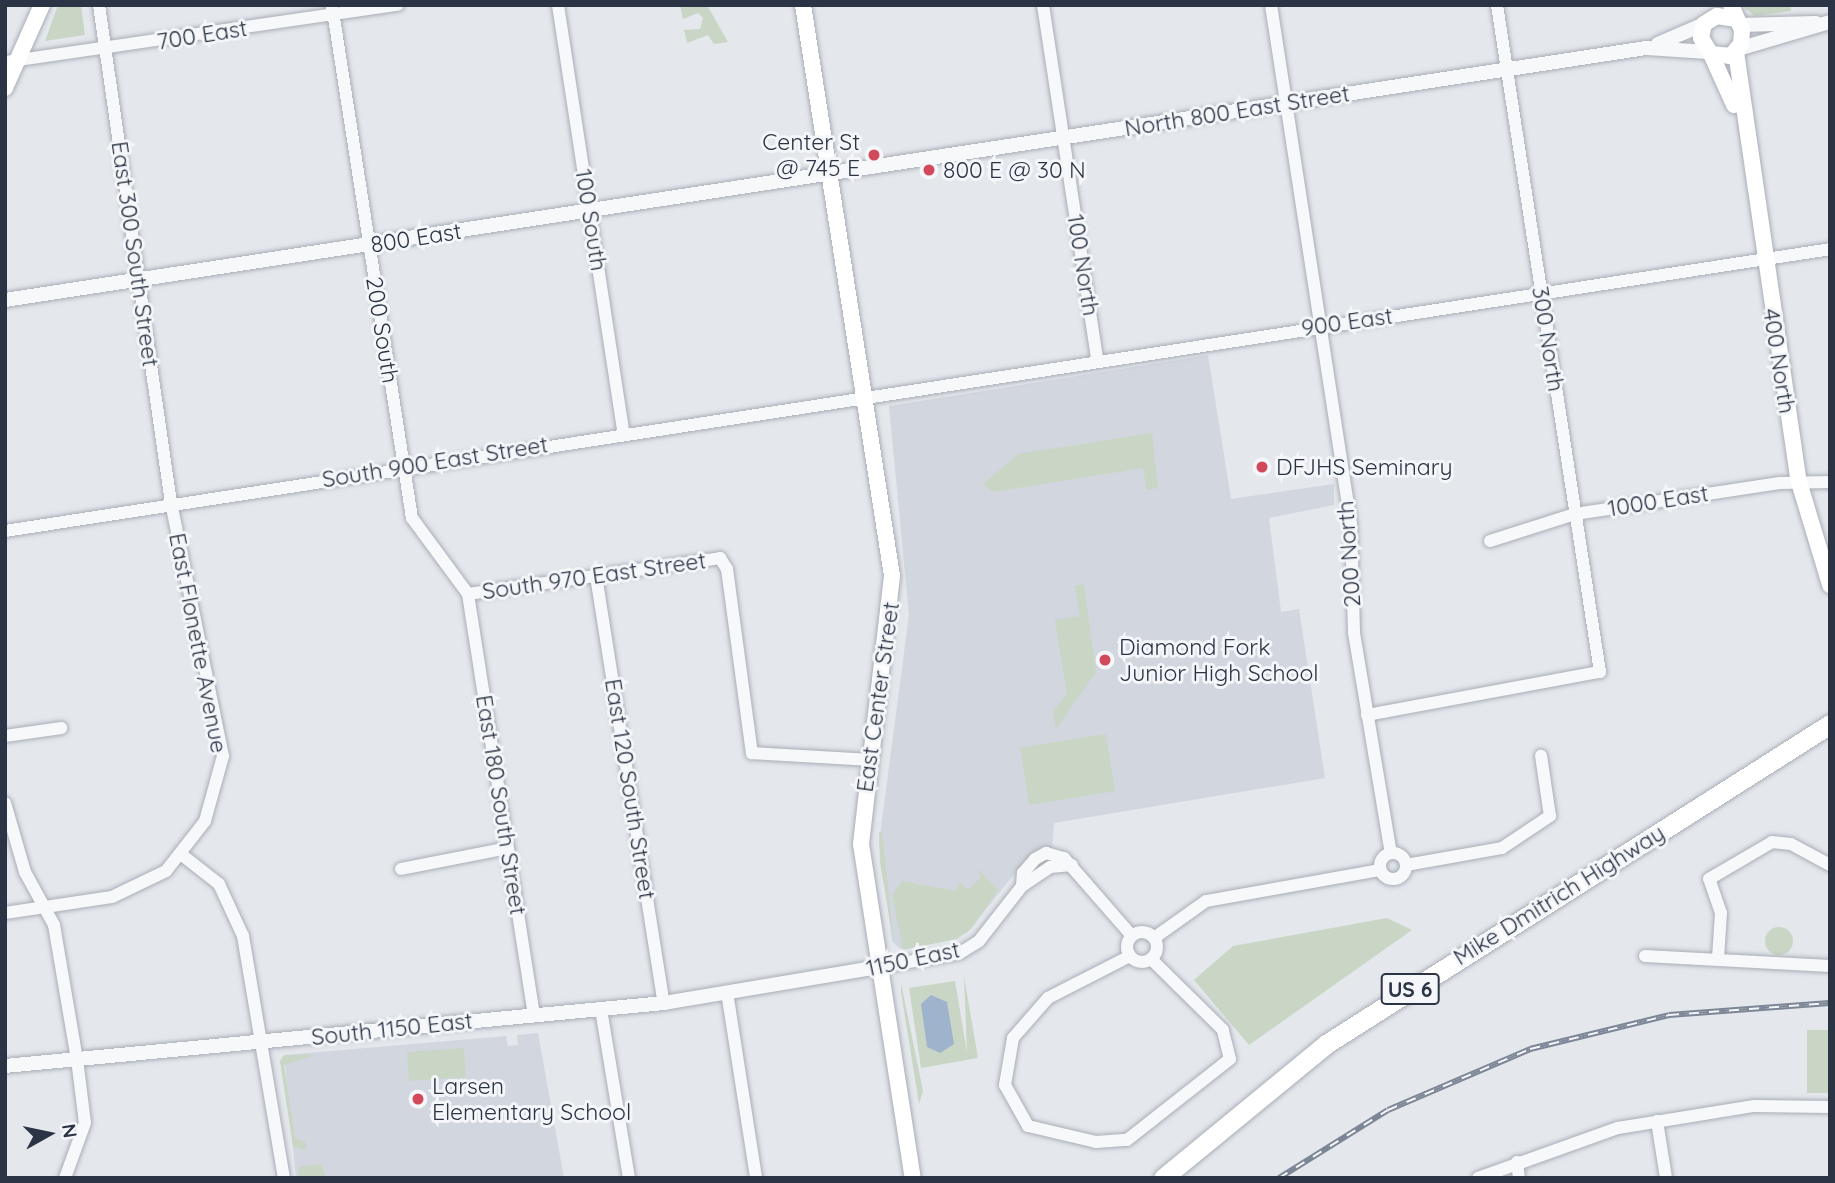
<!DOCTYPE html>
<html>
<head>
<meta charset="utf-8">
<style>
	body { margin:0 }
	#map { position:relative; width:1835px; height:1183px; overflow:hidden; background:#e4e7ec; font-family:Quicksand,sans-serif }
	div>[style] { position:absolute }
	.built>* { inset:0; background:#d2d6de }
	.green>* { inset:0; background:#c9d6c5; transform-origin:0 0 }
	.round { border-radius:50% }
	.water>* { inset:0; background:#9fb4cc }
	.roads { filter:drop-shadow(0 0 2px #a9aeb7) drop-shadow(0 0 2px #a9aeb7) }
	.minor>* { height:12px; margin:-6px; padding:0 6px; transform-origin:6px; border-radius:6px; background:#f7f8fa }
	.minor>.ring { margin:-6px; padding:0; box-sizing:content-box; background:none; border:12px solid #f7f8fa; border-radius:50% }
	.tertiary>* { height:14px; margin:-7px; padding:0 7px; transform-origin:7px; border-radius:7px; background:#f7f8fa }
	.secondary>* { height:16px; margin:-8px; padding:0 8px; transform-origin:8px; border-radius:8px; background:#fff }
	.trunk>* { height:19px; margin:-9.5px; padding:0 9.5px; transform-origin:9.5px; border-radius:9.5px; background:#fff }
	.rail>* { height:6px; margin-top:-3px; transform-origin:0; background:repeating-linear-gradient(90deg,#f4f6f9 0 10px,#7d8696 0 20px); box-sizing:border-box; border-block:2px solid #7d8696 }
	.dots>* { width:19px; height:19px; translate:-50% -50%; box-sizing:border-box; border:4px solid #f4f6f9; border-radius:50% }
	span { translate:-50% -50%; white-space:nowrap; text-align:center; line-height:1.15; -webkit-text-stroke:6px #f4f6f9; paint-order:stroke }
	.shield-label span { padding:2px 5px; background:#f4f6f9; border:2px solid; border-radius:5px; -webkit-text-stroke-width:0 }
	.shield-label { font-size:21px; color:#2b3445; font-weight:700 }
	.street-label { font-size:23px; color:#2b3445 }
	.poi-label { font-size:23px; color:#2b3445 }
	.right { translate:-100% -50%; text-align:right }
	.left { translate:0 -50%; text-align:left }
	.frame { position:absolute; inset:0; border:7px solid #2b3445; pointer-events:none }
	.north { position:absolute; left:14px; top:1099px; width:70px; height:70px; -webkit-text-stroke:5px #f4f6f9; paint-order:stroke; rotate:81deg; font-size:19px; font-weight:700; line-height:28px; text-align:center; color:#2b3445 }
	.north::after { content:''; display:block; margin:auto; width:24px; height:32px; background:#2b3445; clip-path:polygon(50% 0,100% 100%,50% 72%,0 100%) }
</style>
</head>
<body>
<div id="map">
	<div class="built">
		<div style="clip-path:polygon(1208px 355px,1231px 499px,1334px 484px,1334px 505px,1269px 518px,1281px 612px,1299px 609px,1325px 778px,1054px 823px,1052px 849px,1023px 863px,967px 933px,900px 949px,892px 941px,879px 843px,909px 615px,889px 406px)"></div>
		<div style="clip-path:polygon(538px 1033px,564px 1178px,296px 1178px,284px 1055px,506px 1036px,508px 1046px,518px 1045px,517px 1035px)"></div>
	</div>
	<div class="green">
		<div style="clip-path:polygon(58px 5px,81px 5px,85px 35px,45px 41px)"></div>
		<div style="clip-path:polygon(680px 5px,707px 5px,728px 42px,714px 44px,708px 35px,687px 43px,684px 30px,700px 29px,703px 18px,698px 13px,683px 19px)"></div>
		<div style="clip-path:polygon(1741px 5px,1790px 5px,1791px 11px,1755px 16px)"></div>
		<div style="clip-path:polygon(1152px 433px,1158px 488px,1147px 490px,1143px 468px,993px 492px,983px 484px,1018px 454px)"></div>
		<div style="clip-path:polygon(1084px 584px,1096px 672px,1056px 729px,1053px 711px,1067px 694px,1055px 620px,1080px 616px,1075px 586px)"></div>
		<div style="left:1106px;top:734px;width:58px;height:87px;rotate:81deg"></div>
		<div style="clip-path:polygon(879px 832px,882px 832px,894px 943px,880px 863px)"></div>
		<div style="clip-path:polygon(977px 868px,998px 890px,972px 928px,957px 939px,903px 950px,892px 895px,902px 881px,955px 891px,960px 883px,968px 890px,981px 877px)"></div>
		<div style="clip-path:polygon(1387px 918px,1412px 930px,1249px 1045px,1194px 980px,1233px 946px)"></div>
		<div class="round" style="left:1765px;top:927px;width:28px;height:28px"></div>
		<div style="clip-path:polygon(964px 976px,978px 1058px,921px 1068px,909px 988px,955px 981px,967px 1052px)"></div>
		<div style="clip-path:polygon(901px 983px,923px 1091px,919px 1104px,901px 992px)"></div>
		<div style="left:1830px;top:1030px;width:63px;height:23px;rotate:90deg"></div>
		<div style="left:464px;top:1048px;width:29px;height:57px;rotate:86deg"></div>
		<div style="clip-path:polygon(284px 1055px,315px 1055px,284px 1065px,295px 1138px,306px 1142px,306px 1150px,293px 1147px,280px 1061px)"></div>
		<div style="clip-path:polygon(322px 1164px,326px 1178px,298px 1178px,299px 1167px)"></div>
	</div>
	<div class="water">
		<div style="clip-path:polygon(931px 995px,947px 1002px,954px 1044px,940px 1053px,927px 1047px,921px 1004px)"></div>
	</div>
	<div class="roads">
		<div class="minor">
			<div style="left:332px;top:5px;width:519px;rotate:81.14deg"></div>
			<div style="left:412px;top:518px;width:94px;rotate:53.6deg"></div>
			<div style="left:468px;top:594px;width:426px;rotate:81.1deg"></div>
			<div style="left:558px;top:5px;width:434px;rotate:81.3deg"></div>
			<div style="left:1043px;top:5px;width:358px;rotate:81.3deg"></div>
			<div style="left:1271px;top:5px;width:525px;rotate:81.24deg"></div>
			<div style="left:1351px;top:524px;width:109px;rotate:88.4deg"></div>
			<div style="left:1354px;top:633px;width:223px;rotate:80.5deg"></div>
			<div style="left:5px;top:62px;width:397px;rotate:-8.3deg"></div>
			<div style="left:5px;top:531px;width:1847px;rotate:-8.78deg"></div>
			<div style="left:1490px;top:541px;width:89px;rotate:-17.6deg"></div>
			<div style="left:1575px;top:514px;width:207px;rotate:-8.6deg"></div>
			<div style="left:1780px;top:483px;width:50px;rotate:-1.1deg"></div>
			<div style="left:596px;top:576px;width:432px;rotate:81deg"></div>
			<div style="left:468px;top:594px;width:255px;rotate:-8.1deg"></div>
			<div style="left:720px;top:558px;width:13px;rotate:58deg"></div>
			<div style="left:727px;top:569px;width:186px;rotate:82.3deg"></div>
			<div style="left:752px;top:753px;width:118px;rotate:3.4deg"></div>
			<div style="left:1367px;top:715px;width:237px;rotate:-10.5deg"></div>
			<div style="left:1600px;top:672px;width:675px;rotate:-98.78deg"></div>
			<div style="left:5px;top:736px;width:57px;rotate:-8.1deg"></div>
			<div style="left:5px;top:803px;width:72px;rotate:73.8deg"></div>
			<div style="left:25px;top:872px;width:60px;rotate:61.3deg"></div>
			<div style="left:54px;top:925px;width:136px;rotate:80.3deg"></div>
			<div style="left:77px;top:1059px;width:64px;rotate:82.9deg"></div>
			<div style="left:85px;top:1123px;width:59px;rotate:110deg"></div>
			<div class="ring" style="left:1380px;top:853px;width:14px;height:14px"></div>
			<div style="left:182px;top:855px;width:47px;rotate:38.1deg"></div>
			<div style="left:219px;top:884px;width:57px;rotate:65.2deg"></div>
			<div style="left:243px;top:936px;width:245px;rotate:80.4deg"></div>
			<div style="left:1406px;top:865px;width:97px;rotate:-10deg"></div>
			<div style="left:1502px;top:848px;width:58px;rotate:-33.7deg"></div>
			<div style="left:1550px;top:816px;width:61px;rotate:-98.5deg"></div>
			<div style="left:401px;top:869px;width:109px;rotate:-11.1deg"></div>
			<div style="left:1022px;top:886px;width:13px;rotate:-86deg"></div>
			<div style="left:1023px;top:873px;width:18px;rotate:-49deg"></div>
			<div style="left:1035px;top:859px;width:13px;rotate:-29deg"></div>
			<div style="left:1046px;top:853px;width:19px;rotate:16deg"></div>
			<div style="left:1064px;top:858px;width:103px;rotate:48.9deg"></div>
			<div style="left:5px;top:913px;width:108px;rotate:-8.5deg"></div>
			<div style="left:112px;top:897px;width:60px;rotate:-25.7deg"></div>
			<div style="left:166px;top:871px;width:63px;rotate:-52deg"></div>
			<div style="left:205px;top:821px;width:67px;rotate:-74.5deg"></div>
			<div style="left:223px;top:756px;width:258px;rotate:-101.6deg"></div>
			<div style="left:171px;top:503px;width:503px;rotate:-98.23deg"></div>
			<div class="ring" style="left:1127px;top:932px;width:18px;height:18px"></div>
			<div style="left:1154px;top:938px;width:64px;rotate:-35.4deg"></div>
			<div style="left:1206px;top:901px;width:177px;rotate:-10.1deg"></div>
			<div style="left:1130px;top:956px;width:92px;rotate:152.9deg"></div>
			<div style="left:1048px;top:998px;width:53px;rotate:131.2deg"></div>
			<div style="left:1013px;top:1038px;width:48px;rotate:99.7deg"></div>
			<div style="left:1005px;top:1085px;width:47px;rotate:60.7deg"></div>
			<div style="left:1028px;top:1126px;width:70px;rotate:13.2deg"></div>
			<div style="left:1096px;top:1142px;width:31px;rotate:-4deg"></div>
			<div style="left:1127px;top:1140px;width:131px;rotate:-38.2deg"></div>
			<div style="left:1230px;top:1059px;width:30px;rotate:-104deg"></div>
			<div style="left:1223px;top:1030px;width:101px;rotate:-135.4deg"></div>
			<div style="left:1645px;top:956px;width:185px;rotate:3.1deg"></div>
			<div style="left:1718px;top:958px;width:45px;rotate:-86.2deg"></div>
			<div style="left:1721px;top:913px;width:36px;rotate:-109deg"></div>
			<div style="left:1709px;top:879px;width:73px;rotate:-30.4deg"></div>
			<div style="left:1772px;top:842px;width:19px;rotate:6deg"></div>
			<div style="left:1791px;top:844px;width:44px;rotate:28.3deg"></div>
			<div style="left:880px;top:967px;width:81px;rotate:-9.9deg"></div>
			<div style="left:960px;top:953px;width:22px;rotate:-32deg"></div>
			<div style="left:979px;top:941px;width:70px;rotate:-52deg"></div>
			<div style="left:1022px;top:886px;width:34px;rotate:-34deg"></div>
			<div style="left:1050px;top:867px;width:22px;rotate:-5deg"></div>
			<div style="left:727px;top:992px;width:188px;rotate:81.1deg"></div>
			<div style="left:601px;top:1009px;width:171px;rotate:80.6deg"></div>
			<div style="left:1657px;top:1121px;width:58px;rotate:81deg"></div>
			<div style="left:1517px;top:1162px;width:16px;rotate:83deg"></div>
			<div style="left:1478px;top:1178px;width:149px;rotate:-19.7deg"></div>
			<div style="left:1618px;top:1128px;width:138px;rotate:-9.2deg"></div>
			<div style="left:1754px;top:1106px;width:76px;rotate:0.8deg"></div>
		</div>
		<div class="tertiary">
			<div style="left:1739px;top:25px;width:77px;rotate:-1.5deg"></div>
			<div style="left:1658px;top:44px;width:50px;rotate:-23.5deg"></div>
			<div style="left:1738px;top:49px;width:96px;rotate:-16.4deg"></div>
			<div style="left:5px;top:300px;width:1661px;rotate:-8.73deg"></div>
			<div style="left:1647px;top:48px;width:61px;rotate:3.8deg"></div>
			<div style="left:5px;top:1066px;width:662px;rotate:-5.46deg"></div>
			<div style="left:664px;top:1003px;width:219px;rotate:-9.5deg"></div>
		</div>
		<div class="secondary">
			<div style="left:803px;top:5px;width:578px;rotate:81.14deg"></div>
			<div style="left:892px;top:576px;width:270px;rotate:96.6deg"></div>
			<div style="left:861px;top:844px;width:338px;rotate:81.2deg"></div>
			<div style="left:1731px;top:5px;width:27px;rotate:66deg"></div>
			<div style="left:1742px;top:30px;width:14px;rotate:94deg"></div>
			<div style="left:1741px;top:44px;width:16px;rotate:130deg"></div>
			<div style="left:1731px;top:56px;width:20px;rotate:-174deg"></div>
			<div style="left:1711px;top:54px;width:19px;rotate:-122deg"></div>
			<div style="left:1701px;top:38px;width:14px;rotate:-78deg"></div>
			<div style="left:1704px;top:24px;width:15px;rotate:-32deg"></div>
			<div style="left:1717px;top:16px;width:18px;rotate:9deg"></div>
			<div style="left:1736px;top:52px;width:435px;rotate:81.7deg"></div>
			<div style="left:1799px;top:482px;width:108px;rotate:73.2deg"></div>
			<div style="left:1711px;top:54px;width:56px;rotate:65.7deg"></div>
			<div style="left:5px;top:88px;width:91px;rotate:-66deg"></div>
		</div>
		<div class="trunk">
			<div style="left:1163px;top:1178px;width:211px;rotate:-39.4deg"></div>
			<div style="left:1326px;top:1044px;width:597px;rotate:-32.41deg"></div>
		</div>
	</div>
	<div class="rail">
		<div style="left:1279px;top:1178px;width:128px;rotate:-32deg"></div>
		<div style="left:1388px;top:1110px;width:155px;rotate:-23.2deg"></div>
		<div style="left:1530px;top:1049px;width:143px;rotate:-13.7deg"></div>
		<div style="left:1669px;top:1015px;width:161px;rotate:-4.3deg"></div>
	</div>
	<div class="dots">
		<div style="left:874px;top:155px;background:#d1495b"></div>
		<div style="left:929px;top:170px;background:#d1495b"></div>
		<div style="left:1262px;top:467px;background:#d1495b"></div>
		<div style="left:1105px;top:660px;background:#d1495b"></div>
		<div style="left:418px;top:1099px;background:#d1495b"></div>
	</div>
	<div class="shield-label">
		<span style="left:1410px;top:989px">US 6</span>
	</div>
	<div class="street-label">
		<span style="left:202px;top:35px;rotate:-9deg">700 East</span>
		<span style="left:1237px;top:111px;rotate:-9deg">North 800 East Street</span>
		<span style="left:591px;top:220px;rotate:81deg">100 South</span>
		<span style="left:416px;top:238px;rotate:-9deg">800 East</span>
		<span style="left:135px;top:254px;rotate:82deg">East 300 South Street</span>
		<span style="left:1083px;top:265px;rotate:81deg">100 North</span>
		<span style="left:1347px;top:322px;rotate:-8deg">900 East</span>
		<span style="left:382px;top:330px;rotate:81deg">200 South</span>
		<span style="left:1548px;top:339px;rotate:81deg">300 North</span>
		<span style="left:1779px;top:361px;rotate:81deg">400 North</span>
		<span style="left:435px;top:462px;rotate:-9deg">South 900 East Street</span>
		<span style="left:1658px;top:501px;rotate:-9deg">1000 East</span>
		<span style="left:1349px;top:554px;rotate:-94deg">200 North</span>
		<span style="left:594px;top:576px;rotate:-8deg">South 970 East Street</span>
		<span style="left:198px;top:643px;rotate:79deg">East Flonette Avenue</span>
		<span style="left:878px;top:697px;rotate:-82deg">East Center Street</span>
		<span style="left:630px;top:789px;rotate:81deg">East 120 South Street</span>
		<span style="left:501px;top:805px;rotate:81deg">East 180 South Street</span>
		<span style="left:1559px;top:895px;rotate:-32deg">Mike Dmitrich Highway</span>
		<span style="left:913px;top:959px;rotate:-12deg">1150 East</span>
		<span style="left:392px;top:1029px;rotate:-6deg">South 1150 East</span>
	</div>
	<div class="poi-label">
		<span class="right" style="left:860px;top:155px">Center St<br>@ 745 E</span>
		<span class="left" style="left:943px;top:170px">800 E @ 30 N</span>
		<span class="left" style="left:1276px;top:467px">DFJHS Seminary</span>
		<span class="left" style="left:1119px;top:660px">Diamond Fork<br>Junior High School</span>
		<span class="left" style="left:432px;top:1099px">Larsen<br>Elementary School</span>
	</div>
	<div class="frame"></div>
	<div class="north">N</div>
</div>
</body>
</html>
